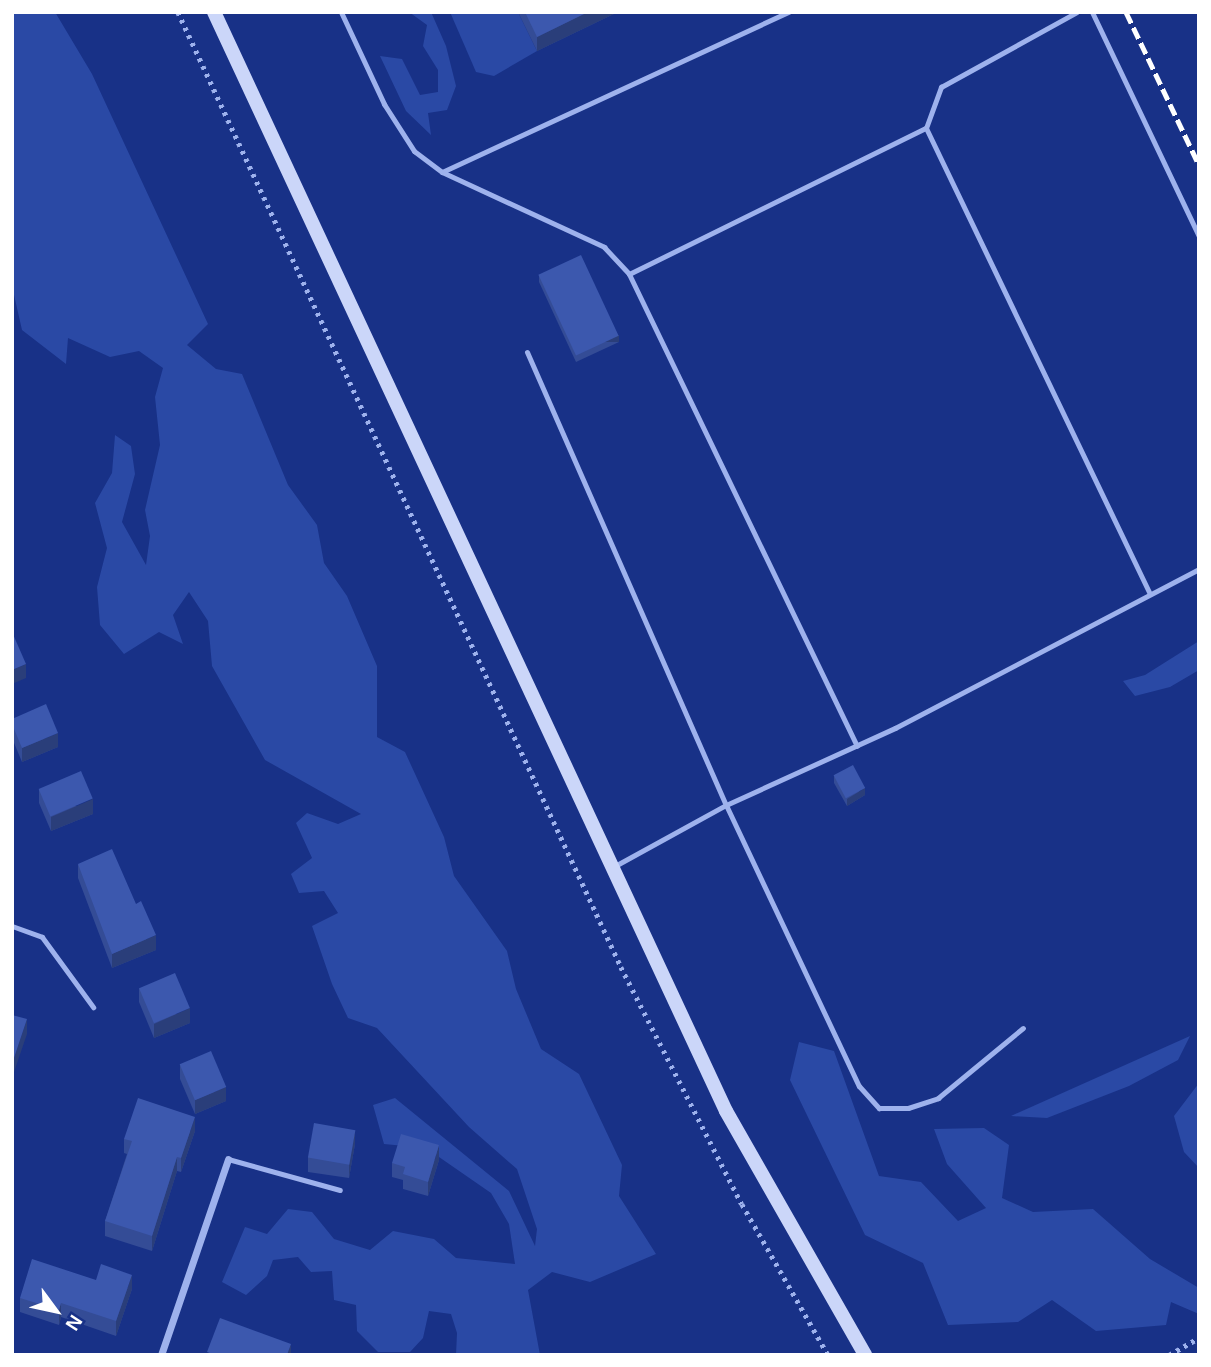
<!DOCTYPE html>
<html>
<head>
<meta charset="utf-8">
<style>
	body { margin:0 }
	#map { position:relative; width:1211px; height:1367px; overflow:hidden; background:#183187; font-family:Helvetica,sans-serif }
	div>[style] { position:absolute }
	.green>* { inset:0; background:#2a49a5 }
	.path>* { height:4.5px; margin-top:-2.25px; transform-origin:0; background:repeating-linear-gradient(90deg,#9eb2ed 0 3.5px,transparent 0 8.5px) }
	.lane>* { height:5px; margin:-2.5px; padding:0 2.5px; transform-origin:2.5px; border-radius:2.5px; background:#9eb2ed }
	.street>* { height:7px; margin:-3.5px; padding:0 3.5px; transform-origin:3.5px; border-radius:3.5px; background:#9eb2ed }
	.secondary>* { height:14px; margin:-7px; padding:0 7px; transform-origin:7px; border-radius:7px; background:#cbd6f9 }
	.rail>* { height:5px; margin-top:-2.5px; transform-origin:0; background:repeating-linear-gradient(90deg,#fff 0 12px,transparent 0 17px) }
	.wall>* { inset:0; background:#344c96 }
	.shaded-wall>* { inset:0; background:#2a3e7a; transform-origin:0 0 }
	.building>* { inset:0; background:#3c58ae; transform-origin:0 0 }
	span { translate:-50% -50%; white-space:nowrap; text-align:center; line-height:1.15; -webkit-text-stroke:7px #183187; paint-order:stroke }
	.frame { position:absolute; inset:0; border:14px solid #fff; pointer-events:none }
	.north { position:absolute; left:21px; top:1276px; width:70px; height:70px; -webkit-text-stroke:5px #183187; paint-order:stroke; rotate:123deg; font-size:19px; font-weight:700; line-height:28px; text-align:center; color:#fff }
	.north::after { content:''; display:block; margin:auto; width:24px; height:32px; background:#fff; clip-path:polygon(50% 0,100% 100%,50% 72%,0 100%) }
</style>
</head>
<body>
<div id="map">
	<div class="green">
		<div style="clip-path:polygon(12px 12px,55px 12px,92px 74px,208px 324px,187px 345px,216px 369px,242px 374px,288px 485px,317px 525px,324px 563px,347px 596px,377px 666px,377px 737px,405px 752px,444px 837px,454px 876px,507px 951px,516px 989px,541px 1049px,579px 1074px,622px 1165px,619px 1196px,656px 1254px,590px 1282px,552px 1272px,528px 1290px,540px 1355px,456px 1355px,457px 1333px,451px 1314px,429px 1311px,423px 1338px,410px 1352px,378px 1352px,357px 1331px,356px 1305px,334px 1300px,332px 1271px,311px 1272px,298px 1257px,273px 1260px,267px 1276px,246px 1295px,222px 1282px,245px 1227px,267px 1234px,288px 1209px,312px 1212px,334px 1239px,370px 1250px,393px 1231px,434px 1239px,456px 1258px,515px 1264px,509px 1224px,491px 1193px,426px 1148px,384px 1144px,373px 1105px,395px 1098px,509px 1191px,535px 1246px,537px 1229px,517px 1169px,469px 1127px,377px 1028px,348px 1018px,332px 984px,312px 926px,338px 913px,324px 891px,299px 893px,291px 874px,312px 858px,296px 823px,307px 813px,338px 824px,361px 814px,265px 760px,212px 666px,208px 621px,189px 592px,173px 615px,183px 644px,159px 632px,124px 654px,100px 625px,97px 587px,107px 548px,95px 503px,112px 473px,115px 435px,131px 446px,135px 474px,122px 522px,146px 565px,150px 536px,145px 510px,160px 445px,155px 397px,163px 368px,139px 351px,110px 357px,68px 338px,66px 364px,22px 330px,12px 286px)"></div>
		<div style="clip-path:polygon(409px 12px,431px 12px,446px 46px,456px 86px,447px 110px,428px 113px,431px 135px,406px 111px,380px 56px,402px 59px,420px 95px,438px 92px,438px 70px,423px 46px,427px 25px)"></div>
		<div style="clip-path:polygon(450px 12px,518px 12px,537px 51px,494px 76px,476px 72px)"></div>
		<div style="clip-path:polygon(1199px 641px,1199px 670px,1170px 687px,1135px 696px,1123px 681px,1145px 675px)"></div>
		<div style="clip-path:polygon(1190px 1036px,1178px 1060px,1129px 1086px,1047px 1118px,1011px 1116px)"></div>
		<div style="clip-path:polygon(799px 1042px,834px 1051px,879px 1176px,921px 1182px,958px 1221px,986px 1208px,947px 1164px,934px 1129px,984px 1128px,1009px 1145px,1002px 1198px,1033px 1212px,1093px 1209px,1150px 1259px,1199px 1288px,1199px 1314px,1171px 1302px,1166px 1325px,1096px 1331px,1052px 1300px,1018px 1322px,948px 1325px,923px 1263px,865px 1235px,790px 1080px)"></div>
		<div style="clip-path:polygon(1199px 1083px,1199px 1168px,1184px 1152px,1174px 1116px)"></div>
	</div>
	<div class="path">
		<div style="left:178px;top:12px;width:1053px;rotate:65.11deg"></div>
		<div style="left:621px;top:967px;width:266px;rotate:63deg"></div>
		<div style="left:742px;top:1204px;width:174px;rotate:60.3deg"></div>
		<div style="left:1169px;top:1355px;width:34px;rotate:-30deg"></div>
	</div>
	<div class="lane">
		<div style="left:341px;top:12px;width:102px;rotate:64.9deg"></div>
		<div style="left:384px;top:104px;width:56px;rotate:57.4deg"></div>
		<div style="left:414px;top:151px;width:35px;rotate:37deg"></div>
		<div style="left:442px;top:172px;width:179px;rotate:24.8deg"></div>
		<div style="left:604px;top:247px;width:37px;rotate:47deg"></div>
		<div style="left:629px;top:274px;width:524px;rotate:64.22deg"></div>
		<div style="left:1092px;top:12px;width:248px;rotate:64.5deg"></div>
		<div style="left:926px;top:128px;width:517px;rotate:64.33deg"></div>
		<div style="left:442px;top:172px;width:382px;rotate:-24.8deg"></div>
		<div style="left:629px;top:274px;width:331px;rotate:-26.2deg"></div>
		<div style="left:926px;top:128px;width:44px;rotate:-69.9deg"></div>
		<div style="left:941px;top:87px;width:155px;rotate:-28.9deg"></div>
		<div style="left:527px;top:352px;width:495px;rotate:66.3deg"></div>
		<div style="left:726px;top:805px;width:311px;rotate:64.7deg"></div>
		<div style="left:859px;top:1086px;width:30px;rotate:48deg"></div>
		<div style="left:879px;top:1108px;width:29px"></div>
		<div style="left:908px;top:1108px;width:32px;rotate:-18deg"></div>
		<div style="left:938px;top:1098px;width:110px;rotate:-39.5deg"></div>
		<div style="left:613px;top:867px;width:129px;rotate:-28.8deg"></div>
		<div style="left:726px;top:805px;width:186px;rotate:-24.5deg"></div>
		<div style="left:895px;top:728px;width:343px;rotate:-27.6deg"></div>
		<div style="left:12px;top:926px;width:32px;rotate:20deg"></div>
		<div style="left:42px;top:937px;width:87px;rotate:53.9deg"></div>
		<div style="left:228px;top:1159px;width:116px;rotate:15.5deg"></div>
	</div>
	<div class="street">
		<div style="left:161px;top:1355px;width:207px;rotate:-71.1deg"></div>
	</div>
	<div class="secondary">
		<div style="left:214px;top:12px;width:1212px;rotate:65.02deg"></div>
		<div style="left:726px;top:1111px;width:281px;rotate:60.3deg"></div>
	</div>
	<div class="rail">
		<div style="left:1126px;top:12px;width:170px;rotate:64.5deg"></div>
	</div>
	<div class="wall">
		<div style="clip-path:polygon(518px 12px,618px 12px,537px 51px)"></div>
		<div style="clip-path:polygon(539px 275px,619px 342px,576px 362px,539px 282px)"></div>
		<div style="clip-path:polygon(12px 719px,58px 747px,22px 762px,12px 738px)"></div>
		<div style="clip-path:polygon(834px 776px,865px 795px,847px 806px,834px 783px)"></div>
		<div style="clip-path:polygon(39px 789px,93px 814px,51px 831px,39px 803px)"></div>
		<div style="clip-path:polygon(78px 864px,156px 950px,112px 968px,78px 878px)"></div>
		<div style="clip-path:polygon(139px 988px,190px 1023px,154px 1038px,139px 1002px)"></div>
		<div style="clip-path:polygon(180px 1065px,226px 1101px,195px 1114px,180px 1079px)"></div>
		<div style="clip-path:polygon(195px 1131px,181px 1172px,177px 1171px,152px 1251px,105px 1236px,105px 1221px,127px 1154px,124px 1153px,124px 1139px)"></div>
		<div style="clip-path:polygon(355px 1144px,349px 1178px,308px 1172px,308px 1157px)"></div>
		<div style="clip-path:polygon(439px 1160px,428px 1196px,403px 1189px,403px 1180px,392px 1177px,392px 1163px)"></div>
		<div style="clip-path:polygon(96px 1280px,132px 1289px,116px 1336px,61px 1317px,59px 1325px,20px 1312px,20px 1298px)"></div>
	</div>
	<div class="shaded-wall">
		<div style="clip-path:polygon(588px 12px,618px 12px,537px 51px,537px 37px)"></div>
		<div style="left:619px;top:335px;width:7px;height:47px;rotate:90deg"></div>
		<div style="clip-path:polygon(26px 664px,26px 678px,12px 684px,12px 670px)"></div>
		<div style="clip-path:polygon(58px 733px,58px 747px,22px 762px,22px 748px)"></div>
		<div style="clip-path:polygon(865px 788px,865px 795px,847px 806px,847px 799px)"></div>
		<div style="clip-path:polygon(93px 799px,93px 814px,51px 831px,51px 817px)"></div>
		<div style="clip-path:polygon(156px 935px,156px 950px,112px 968px,112px 954px)"></div>
		<div style="clip-path:polygon(190px 1008px,190px 1023px,154px 1038px,154px 1024px)"></div>
		<div style="clip-path:polygon(27px 1019px,27px 1034px,12px 1078px,12px 1064px)"></div>
		<div style="clip-path:polygon(226px 1087px,226px 1101px,195px 1114px,195px 1100px)"></div>
		<div style="clip-path:polygon(195px 1117px,195px 1131px,181px 1172px,181px 1158px)"></div>
		<div style="clip-path:polygon(355px 1130px,355px 1144px,349px 1178px,349px 1164px)"></div>
		<div style="clip-path:polygon(439px 1145px,439px 1160px,428px 1196px,428px 1182px)"></div>
		<div style="clip-path:polygon(177px 1157px,177px 1171px,152px 1251px,152px 1236px)"></div>
		<div style="clip-path:polygon(132px 1275px,132px 1289px,116px 1336px,116px 1321px)"></div>
		<div style="clip-path:polygon(61px 1303px,61px 1317px,59px 1325px,59px 1310px)"></div>
		<div style="clip-path:polygon(291px 1344px,291px 1355px,287px 1355px)"></div>
	</div>
	<div class="building">
		<div style="clip-path:polygon(525px 12px,588px 12px,537px 37px)"></div>
		<div style="left:581px;top:255px;width:89px;height:47px;rotate:65deg"></div>
		<div style="clip-path:polygon(12px 632px,26px 664px,12px 670px)"></div>
		<div style="clip-path:polygon(46px 704px,58px 733px,22px 748px,12px 724px,12px 719px)"></div>
		<div style="left:853px;top:765px;width:26px;height:22px;rotate:62deg"></div>
		<div style="left:81px;top:771px;width:30px;height:46px;rotate:67deg"></div>
		<div style="clip-path:polygon(112px 849px,136px 904px,141px 901px,156px 935px,112px 954px,78px 864px)"></div>
		<div style="left:175px;top:973px;width:38px;height:39px;rotate:67deg"></div>
		<div style="clip-path:polygon(12px 1015px,27px 1019px,12px 1064px)"></div>
		<div style="left:211px;top:1051px;width:39px;height:34px;rotate:67deg"></div>
		<div style="clip-path:polygon(138px 1098px,195px 1117px,181px 1158px,177px 1157px,152px 1236px,105px 1221px,132px 1141px,124px 1139px)"></div>
		<div style="left:314px;top:1123px;width:42px;height:35px;rotate:10deg"></div>
		<div style="clip-path:polygon(401px 1134px,439px 1145px,428px 1182px,403px 1174px,405px 1167px,392px 1163px)"></div>
		<div style="clip-path:polygon(32px 1259px,96px 1280px,101px 1264px,132px 1275px,116px 1321px,61px 1303px,59px 1310px,20px 1298px)"></div>
		<div style="clip-path:polygon(220px 1318px,291px 1344px,287px 1355px,215px 1355px,207px 1352px)"></div>
	</div>
	<div class="frame"></div>
	<div class="north">N</div>
</div>
</body>
</html>
